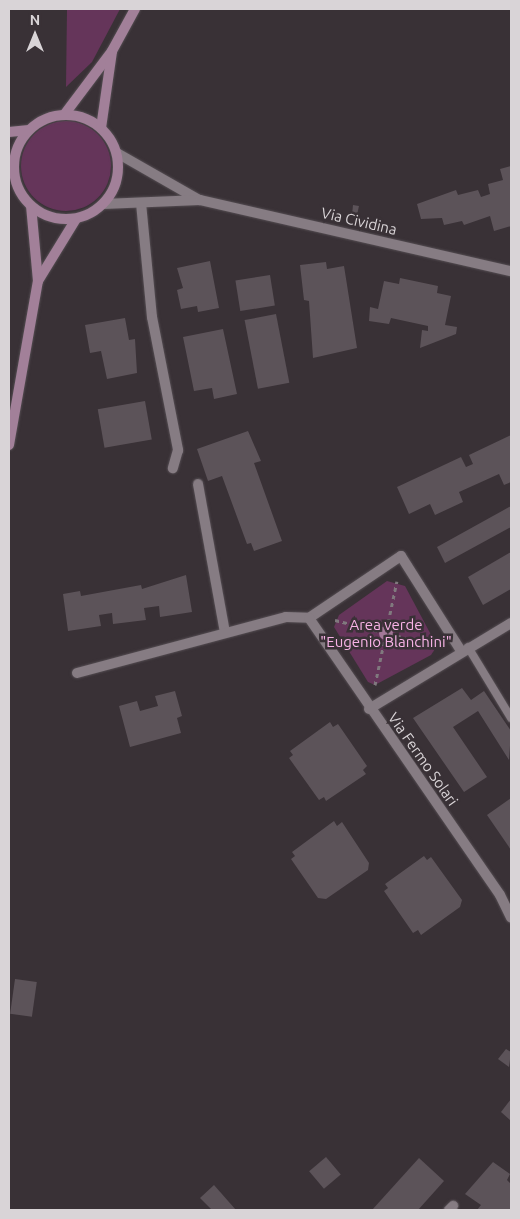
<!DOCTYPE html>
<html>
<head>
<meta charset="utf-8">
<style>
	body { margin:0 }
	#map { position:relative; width:520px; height:1219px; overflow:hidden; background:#393136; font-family:Ubuntu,sans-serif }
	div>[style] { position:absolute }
	.green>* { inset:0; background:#65355a }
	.round { border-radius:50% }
	.building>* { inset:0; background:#5c5359; transform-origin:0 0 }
	.path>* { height:3px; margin-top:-1.5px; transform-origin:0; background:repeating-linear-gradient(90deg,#80797e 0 4px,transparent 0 8px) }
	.roads { filter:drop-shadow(0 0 1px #544d52) drop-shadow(0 0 1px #544d52) }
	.service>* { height:8px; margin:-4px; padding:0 4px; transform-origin:4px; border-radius:4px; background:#867c83 }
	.minor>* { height:10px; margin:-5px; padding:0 5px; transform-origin:5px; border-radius:5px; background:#867c83 }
	.tertiary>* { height:10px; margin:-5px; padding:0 5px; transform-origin:5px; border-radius:5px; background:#867c83 }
	.secondary>* { height:10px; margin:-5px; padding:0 5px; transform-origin:5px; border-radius:5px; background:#a28099 }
	.secondary>.ring { margin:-5px; padding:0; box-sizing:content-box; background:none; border:10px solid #a28099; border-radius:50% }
	.trees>* { width:14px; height:14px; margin:-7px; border-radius:50%; background:#a27897 }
	span { translate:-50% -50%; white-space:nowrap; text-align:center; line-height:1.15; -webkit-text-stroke:5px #393136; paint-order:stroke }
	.street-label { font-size:15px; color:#d9d4d7 }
	.park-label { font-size:15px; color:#f8b3e6 }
	.frame { position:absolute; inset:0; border:10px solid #d9d4d7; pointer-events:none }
	.north { position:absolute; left:10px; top:10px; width:50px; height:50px; -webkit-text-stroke:4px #393136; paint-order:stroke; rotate:0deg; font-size:14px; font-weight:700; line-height:20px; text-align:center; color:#d9d4d7 }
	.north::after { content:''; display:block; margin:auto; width:18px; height:22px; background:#d9d4d7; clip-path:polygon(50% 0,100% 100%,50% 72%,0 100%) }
</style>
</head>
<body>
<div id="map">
	<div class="green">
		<div style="clip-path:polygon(67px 9px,120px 9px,92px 62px,66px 87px)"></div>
		<div class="round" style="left:21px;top:121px;width:90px;height:90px"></div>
		<div style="clip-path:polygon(387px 581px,405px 586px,437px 646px,431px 655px,375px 685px,368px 682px,334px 627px,339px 615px)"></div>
	</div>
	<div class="building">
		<div style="clip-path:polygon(511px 166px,511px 226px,494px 231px,490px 216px,464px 225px,462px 221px,444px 225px,442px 218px,421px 219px,417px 204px,456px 190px,458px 195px,478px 190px,481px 197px,490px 194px,488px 184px,503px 180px,500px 169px)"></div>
		<div style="clip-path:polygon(353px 205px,359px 206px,357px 215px,352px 215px)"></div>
		<div style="clip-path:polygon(210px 261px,219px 308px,198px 312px,197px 306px,181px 309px,177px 290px,183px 288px,177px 268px)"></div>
		<div style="clip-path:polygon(326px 262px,327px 269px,344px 266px,357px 348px,313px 358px,309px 301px,304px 300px,300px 265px)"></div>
		<div style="left:270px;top:275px;width:31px;height:35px;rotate:81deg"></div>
		<div style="clip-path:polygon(400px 278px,438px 286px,437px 293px,451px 296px,445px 325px,457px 327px,456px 334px,420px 348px,422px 330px,428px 331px,428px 326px,391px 318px,389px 324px,369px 321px,370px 307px,378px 309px,384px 281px,399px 284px)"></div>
		<div style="left:276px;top:314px;width:70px;height:32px;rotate:79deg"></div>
		<div style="clip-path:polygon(125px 318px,129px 340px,135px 339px,137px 373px,107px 379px,101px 351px,90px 353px,85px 325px)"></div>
		<div style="clip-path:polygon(223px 329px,237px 394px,214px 399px,212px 388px,194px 391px,183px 337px)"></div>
		<div style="left:145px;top:401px;width:39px;height:48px;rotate:80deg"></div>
		<div style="clip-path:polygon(248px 431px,261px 461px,254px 463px,282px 541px,254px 551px,251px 543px,247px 544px,222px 476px,208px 481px,197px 449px)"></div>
		<div style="clip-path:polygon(511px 435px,511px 482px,504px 485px,499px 474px,459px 492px,463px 502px,435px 515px,430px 504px,409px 514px,397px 487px,461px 457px,466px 467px,473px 464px,469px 455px)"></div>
		<div style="clip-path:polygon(511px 506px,511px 527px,445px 563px,437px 547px)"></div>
		<div style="clip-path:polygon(511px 552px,511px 589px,483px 605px,468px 577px)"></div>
		<div style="clip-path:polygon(186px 575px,192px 612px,160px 617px,159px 606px,144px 608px,146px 620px,113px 624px,112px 613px,99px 615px,101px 626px,68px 631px,63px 594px,80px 591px,81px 596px,141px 585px,142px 589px)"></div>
		<div style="clip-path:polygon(462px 688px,471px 700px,484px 691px,511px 731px,509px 760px,478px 711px,453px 727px,487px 777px,464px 792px,413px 718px)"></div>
		<div style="clip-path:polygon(175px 691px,182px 716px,177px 718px,181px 733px,130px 747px,119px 706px,137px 701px,140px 711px,158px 706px,155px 696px)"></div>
		<div style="clip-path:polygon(330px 722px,333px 727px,338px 724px,367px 766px,363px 770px,366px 774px,326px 801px,324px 797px,319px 800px,289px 758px,293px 755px,290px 751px)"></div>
		<div style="clip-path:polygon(511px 798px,511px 850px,487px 815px)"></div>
		<div style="clip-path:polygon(334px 821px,337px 826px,342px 822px,369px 863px,368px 870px,326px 899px,318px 898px,291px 859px,295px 856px,292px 852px)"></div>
		<div style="clip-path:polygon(424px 856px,427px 860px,431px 857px,462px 900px,460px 907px,421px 935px,418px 930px,413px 933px,384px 891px,388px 888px,385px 884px)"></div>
		<div style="left:15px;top:979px;width:22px;height:35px;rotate:8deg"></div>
		<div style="clip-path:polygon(506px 1049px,511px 1052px,509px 1067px,498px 1059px)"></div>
		<div style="clip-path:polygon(511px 1099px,511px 1121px,501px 1112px)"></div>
		<div style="left:326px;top:1157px;width:23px;height:22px;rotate:50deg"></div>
		<div style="clip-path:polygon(419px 1158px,444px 1181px,418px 1210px,372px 1210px)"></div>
		<div style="clip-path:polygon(493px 1162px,510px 1174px,507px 1180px,511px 1184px,511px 1210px,477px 1210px,481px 1205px,465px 1194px)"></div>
		<div style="clip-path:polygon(214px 1185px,236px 1210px,212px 1210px,200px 1198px)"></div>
	</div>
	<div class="path">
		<div style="left:335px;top:620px;width:105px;rotate:14.3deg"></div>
		<div style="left:375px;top:685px;width:106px;rotate:-78.1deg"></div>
	</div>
	<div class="roads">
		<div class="service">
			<div style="left:468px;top:647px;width:83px;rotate:58.8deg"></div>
		</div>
		<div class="minor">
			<div style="left:141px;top:203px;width:115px;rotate:84.5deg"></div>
			<div style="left:152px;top:317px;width:136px;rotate:78.9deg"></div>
			<div style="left:178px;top:450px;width:19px;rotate:106deg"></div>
			<div style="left:198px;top:484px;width:151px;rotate:79.7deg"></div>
			<div style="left:309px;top:618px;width:111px;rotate:-34deg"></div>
			<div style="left:401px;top:556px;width:112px;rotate:57.7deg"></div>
			<div style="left:77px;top:673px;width:216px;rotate:-15deg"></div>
			<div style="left:286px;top:617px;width:23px;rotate:2deg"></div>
			<div style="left:309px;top:618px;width:336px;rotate:55.4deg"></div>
			<div style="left:500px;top:895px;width:25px;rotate:64deg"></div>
			<div style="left:369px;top:709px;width:166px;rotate:-31.2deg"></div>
			<div style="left:449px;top:1210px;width:6px;rotate:-45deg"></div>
		</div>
		<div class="tertiary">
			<div style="left:117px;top:153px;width:95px;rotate:29.8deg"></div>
			<div style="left:103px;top:204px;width:97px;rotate:-2.4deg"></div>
			<div style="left:200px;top:200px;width:319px;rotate:12.9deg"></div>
		</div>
		<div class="secondary">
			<div class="ring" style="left:14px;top:115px;width:94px;height:94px"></div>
			<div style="left:64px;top:115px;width:80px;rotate:-53.1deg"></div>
			<div style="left:112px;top:51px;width:48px;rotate:-61.3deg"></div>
			<div style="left:101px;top:128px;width:77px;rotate:-81.8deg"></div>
			<div style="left:9px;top:132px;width:20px;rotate:-6deg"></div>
			<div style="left:38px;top:281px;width:73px;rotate:-58.5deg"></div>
			<div style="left:9px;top:445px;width:167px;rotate:-80deg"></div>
			<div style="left:38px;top:281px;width:75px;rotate:-95.3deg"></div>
		</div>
	</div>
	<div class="trees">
		<div style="left:386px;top:633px"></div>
	</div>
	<div class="street-label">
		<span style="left:359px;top:221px;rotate:13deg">Via Cividina</span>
		<span style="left:423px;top:759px;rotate:55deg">Via Fermo Solari</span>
	</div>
	<div class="park-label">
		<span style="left:386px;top:633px">Area verde<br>"Eugenio Blanchini"</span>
	</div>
	<div class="frame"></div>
	<div class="north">N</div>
</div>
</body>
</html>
